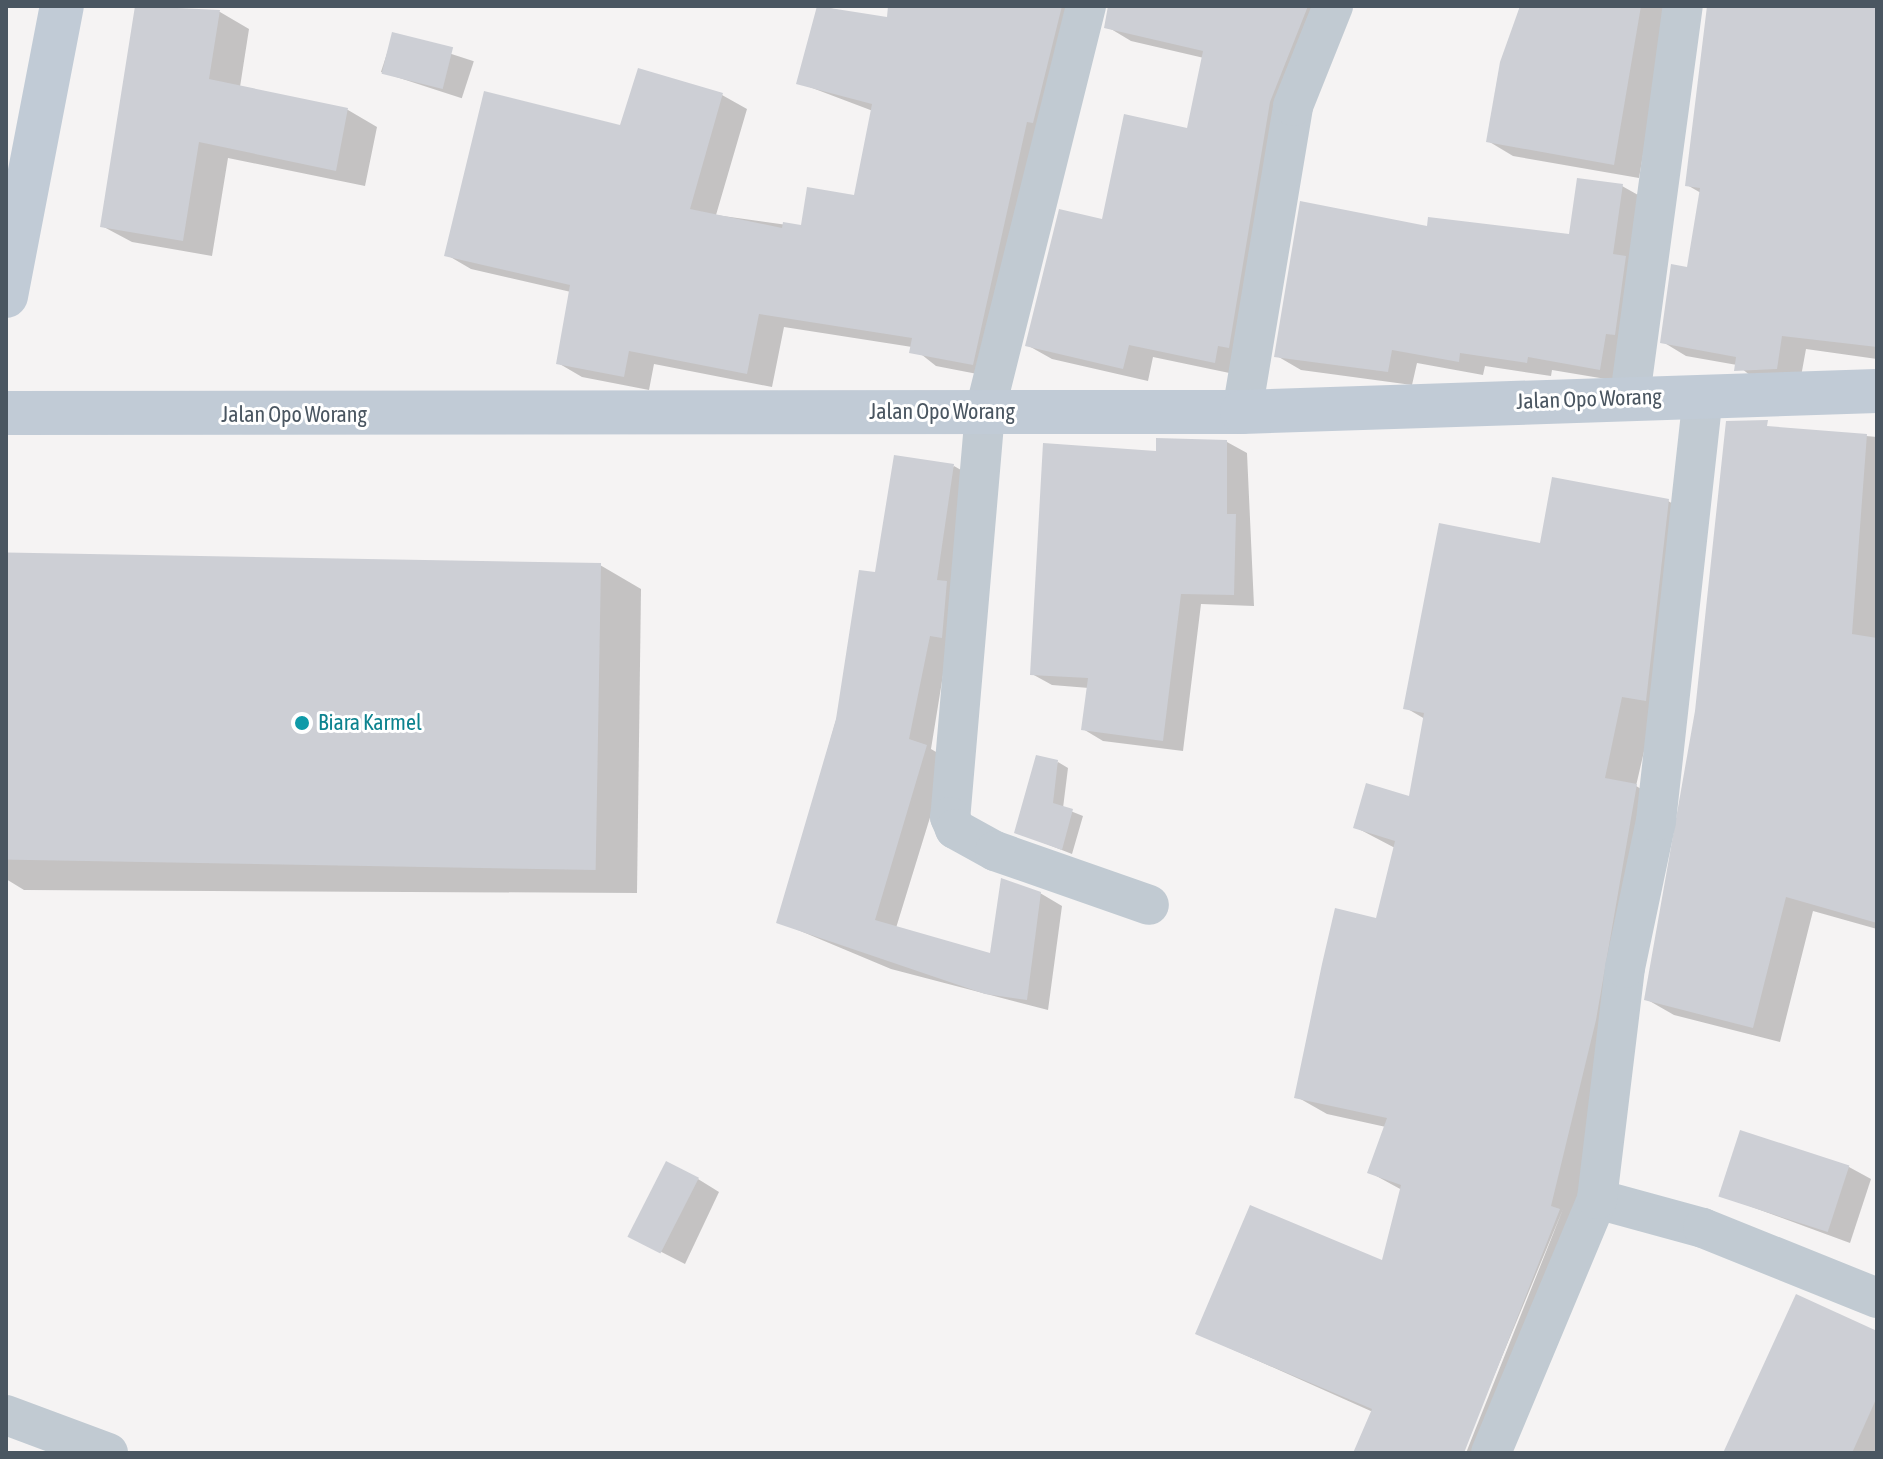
<!DOCTYPE html>
<html>
<head>
<meta charset="utf-8">
<style>
	body { margin:0 }
	#map { position:relative; width:1883px; height:1459px; overflow:hidden; background:#f5f3f3; font-family:"Asap Condensed",sans-serif }
	div>[style] { position:absolute }
	.shadow>* { inset:0; background:#0003; transform-origin:0 0 }
	.building>* { inset:0; background:#cdcfd5; transform-origin:0 0 }
	.street>* { height:40px; margin:-20px; padding:0 20px; transform-origin:20px; border-radius:20px; background:#c1cad2 }
	.secondary>* { height:44px; margin:-22px; padding:0 22px; transform-origin:22px; border-radius:22px; background:#c1cbd6 }
	.dots>* { width:22px; height:22px; translate:-50% -50%; box-sizing:border-box; border:4px solid #fff; border-radius:50% }
	span { translate:-50% -50%; white-space:nowrap; text-align:center; line-height:1.15; -webkit-text-stroke:6px #fff; paint-order:stroke }
	.street-label { font-size:22px; color:#4a5661 }
	.culture-label { font-size:22px; color:#0d838f }
	.left { translate:0 -50%; text-align:left }
	.frame { position:absolute; inset:0; border:8px solid #4a5661; pointer-events:none }
</style>
</head>
<body>
<div id="map">
	<div class="shadow">
		<div style="clip-path:polygon(137px 6px,220px 12px,249px 29px,240px 87px,348px 110px,377px 127px,365px 186px,228px 158px,212px 256px,132px 242px,102px 226px)"></div>
		<div style="clip-path:polygon(819px 6px,905px 24px,909px 6px,1093px 6px,998px 378px,936px 366px,912px 347px,784px 327px,772px 387px,654px 364px,649px 390px,582px 377px,558px 363px,571px 292px,471px 269px,447px 255px,622px 127px,722px 95px,747px 109px,716px 215px,802px 227px,856px 197px,873px 111px,799px 83px)"></div>
		<div style="clip-path:polygon(1109px 6px,1342px 6px,1296px 112px,1239px 375px,1153px 357px,1148px 381px,1052px 359px,1027px 345px,1104px 221px,1189px 130px,1204px 58px,1131px 41px,1106px 26px)"></div>
		<div style="clip-path:polygon(1520px 6px,1669px 6px,1639px 178px,1513px 156px,1488px 141px)"></div>
		<div style="clip-path:polygon(1709px 6px,1877px 6px,1877px 359px,1806px 349px,1800px 382px,1760px 383px,1737px 365px,1686px 356px,1663px 342px,1688px 269px,1701px 193px,1687px 185px)"></div>
		<div style="left:393px;top:35px;width:85px;height:39px;rotate:18deg"></div>
		<div style="clip-path:polygon(1622px 186px,1647px 200px,1624px 382px,1552px 370px,1551px 376px,1485px 366px,1483px 375px,1417px 363px,1412px 385px,1301px 370px,1277px 356px,1428px 228px,1571px 236px)"></div>
		<div style="clip-path:polygon(1728px 423px,1877px 437px,1877px 929px,1813px 911px,1780px 1042px,1674px 1015px,1646px 999px,1697px 711px)"></div>
		<div style="clip-path:polygon(1227px 442px,1247px 453px,1254px 606px,1201px 604px,1183px 751px,1103px 741px,1083px 729px,1089px 688px,1052px 685px,1032px 674px,1158px 453px)"></div>
		<div style="clip-path:polygon(954px 466px,975px 478px,931px 749px,948px 759px,896px 928px,992px 956px,1040px 893px,1062px 906px,1048px 1010px,891px 969px,779px 922px,877px 575px)"></div>
		<div style="clip-path:polygon(1668px 501px,1698px 518px,1636px 786px,1666px 803px,1580px 1223px,1501px 1453px,1466px 1453px,1563px 1209px,1462px 1453px,1355px 1453px,1373px 1412px,1198px 1334px,1384px 1263px,1402px 1190px,1369px 1172px,1386px 1127px,1327px 1114px,1297px 1097px,1378px 920px,1395px 848px,1355px 827px,1411px 798px,1425px 719px,1406px 708px,1542px 546px)"></div>
		<div style="clip-path:polygon(600px 565px,641px 589px,637px 893px,24px 890px,6px 879px,6px 581px)"></div>
		<div style="clip-path:polygon(1058px 762px,1068px 768px,1063px 808px,1083px 816px,1072px 854px,1016px 832px)"></div>
		<div style="clip-path:polygon(1849px 1167px,1871px 1179px,1850px 1243px,1722px 1196px)"></div>
		<div style="clip-path:polygon(698px 1179px,719px 1192px,685px 1264px,632px 1237px)"></div>
		<div style="clip-path:polygon(1877px 1334px,1877px 1453px,1726px 1453px)"></div>
	</div>
	<div class="building">
		<div style="clip-path:polygon(135px 6px,220px 10px,209px 79px,348px 108px,336px 171px,199px 142px,183px 241px,100px 227px)"></div>
		<div style="clip-path:polygon(817px 6px,887px 17px,888px 6px,1062px 6px,1033px 123px,1027px 122px,973px 365px,909px 353px,912px 338px,759px 314px,747px 374px,629px 351px,624px 377px,556px 364px,570px 285px,444px 256px,484px 91px,620px 125px,638px 68px,723px 93px,690px 209px,782px 228px,783px 222px,801px 225px,807px 187px,854px 195px,872px 104px,796px 84px)"></div>
		<div style="clip-path:polygon(1108px 6px,1308px 6px,1270px 102px,1229px 348px,1218px 346px,1215px 363px,1129px 345px,1123px 369px,1025px 346px,1059px 209px,1102px 219px,1124px 114px,1187px 128px,1203px 51px,1104px 28px)"></div>
		<div style="clip-path:polygon(1520px 6px,1641px 6px,1614px 165px,1486px 142px,1500px 62px)"></div>
		<div style="clip-path:polygon(1707px 6px,1877px 6px,1877px 347px,1782px 336px,1777px 369px,1734px 371px,1736px 357px,1660px 343px,1671px 264px,1687px 267px,1700px 188px,1685px 186px)"></div>
		<div style="left:392px;top:32px;width:63px;height:43px;rotate:14deg"></div>
		<div style="clip-path:polygon(1577px 178px,1623px 184px,1613px 254px,1626px 256px,1615px 335px,1606px 334px,1600px 370px,1528px 357px,1527px 363px,1460px 353px,1459px 362px,1392px 350px,1388px 372px,1274px 357px,1300px 201px,1427px 226px,1428px 217px,1569px 234px)"></div>
		<div style="clip-path:polygon(1768px 420px,1767px 426px,1867px 434px,1852px 634px,1877px 638px,1877px 923px,1786px 897px,1753px 1028px,1644px 1000px,1695px 711px,1726px 421px)"></div>
		<div style="clip-path:polygon(1156px 438px,1227px 440px,1227px 514px,1236px 514px,1234px 595px,1181px 594px,1163px 741px,1081px 730px,1088px 678px,1030px 675px,1043px 443px,1156px 451px)"></div>
		<div style="clip-path:polygon(894px 455px,954px 464px,937px 580px,947px 581px,942px 638px,930px 636px,909px 739px,927px 745px,875px 920px,990px 953px,1001px 878px,1041px 892px,1027px 1000px,985px 994px,776px 923px,836px 719px,859px 570px,875px 572px)"></div>
		<div style="clip-path:polygon(1552px 477px,1669px 499px,1646px 701px,1622px 697px,1605px 778px,1637px 784px,1596px 1020px,1551px 1206px,1560px 1209px,1464px 1453px,1353px 1453px,1372px 1409px,1195px 1334px,1250px 1205px,1382px 1260px,1401px 1185px,1367px 1173px,1387px 1118px,1294px 1098px,1322px 964px,1335px 908px,1376px 918px,1395px 841px,1353px 828px,1366px 783px,1409px 796px,1424px 713px,1403px 709px,1439px 523px,1540px 543px)"></div>
		<div style="left:601px;top:563px;width:307px;height:595px;rotate:91deg"></div>
		<div style="clip-path:polygon(1036px 755px,1058px 760px,1053px 803px,1073px 809px,1062px 850px,1014px 833px)"></div>
		<div style="left:1740px;top:1130px;width:115px;height:70px;rotate:18deg"></div>
		<div style="left:666px;top:1161px;width:37px;height:85px;rotate:27deg"></div>
		<div style="clip-path:polygon(1796px 1294px,1877px 1331px,1877px 1397px,1852px 1453px,1723px 1453px)"></div>
	</div>
	<div class="street">
		<div style="left:1086px;top:6px;width:418px;rotate:104deg"></div>
		<div style="left:985px;top:412px;width:407px;rotate:94.9deg"></div>
		<div style="left:950px;top:817px;width:13px;rotate:67deg"></div>
		<div style="left:955px;top:829px;width:46px;rotate:28.8deg"></div>
		<div style="left:995px;top:851px;width:163px;rotate:19.3deg"></div>
		<div style="left:1630px;top:396px;width:394px;rotate:-82.3deg"></div>
		<div style="left:1242px;top:412px;width:310px;rotate:-80.5deg"></div>
		<div style="left:1293px;top:106px;width:108px;rotate:-68.2deg"></div>
		<div style="left:1597px;top:1199px;width:110px;rotate:15.3deg"></div>
		<div style="left:1703px;top:1228px;width:188px;rotate:21.9deg"></div>
		<div style="left:6px;top:1415px;width:109px;rotate:20.4deg"></div>
		<div style="left:1491px;top:1453px;width:275px;rotate:-67.3deg"></div>
		<div style="left:1597px;top:1199px;width:233px;rotate:-83.1deg"></div>
		<div style="left:1625px;top:968px;width:150px;rotate:-78.1deg"></div>
		<div style="left:1656px;top:821px;width:427px;rotate:-83.7deg"></div>
	</div>
	<div class="secondary">
		<div style="left:6px;top:296px;width:295px;rotate:-79.1deg"></div>
		<div style="left:6px;top:413px;width:1236px;rotate:-0.05deg"></div>
		<div style="left:1242px;top:412px;width:635px;rotate:-1.89deg"></div>
	</div>
	<div class="dots">
		<div style="left:302px;top:723px;background:#0f9aa8"></div>
	</div>
	<div class="street-label">
		<span style="left:1589px;top:399px;rotate:-2deg">Jalan Opo Worang</span>
		<span style="left:942px;top:412px">Jalan Opo Worang</span>
		<span style="left:294px;top:415px">Jalan Opo Worang</span>
	</div>
	<div class="culture-label">
		<span class="left" style="left:318px;top:723px">Biara Karmel</span>
	</div>
	<div class="frame"></div>
</div>
</body>
</html>
